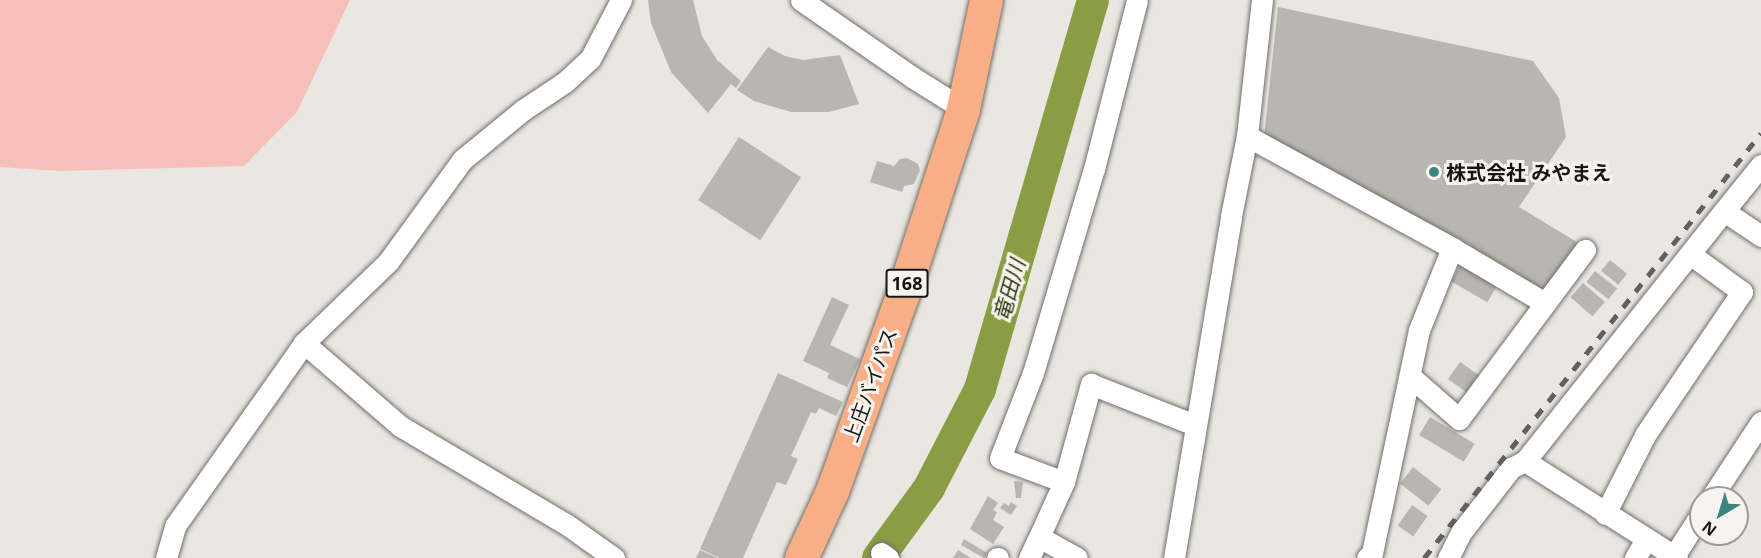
<!DOCTYPE html>
<html>
<head>
<meta charset="utf-8">
<style>
	body { margin:0 }
	#map { position:relative; width:1761px; height:558px; overflow:hidden; background:#eae7e2; font-family:"Noto Sans","Noto Sans JP",sans-serif }
	div>[style] { position:absolute }
	.green>* { inset:0; background:#f6c0ba }
	.river>* { height:32px; margin:-16px; padding:0 16px; transform-origin:16px; border-radius:16px; background:#8a9c44 }
	.building>* { inset:0; background:#b7b6b1; transform-origin:0 0 }
	.roads { filter:drop-shadow(0 0 2px #716e6b) drop-shadow(0 0 2px #716e6b) }
	.minor>* { height:21px; margin:-10.5px; padding:0 10.5px; transform-origin:10.5px; border-radius:10.5px; background:#fff }
	.trunk>* { height:33px; margin:-16.5px; padding:0 16.5px; transform-origin:16.5px; border-radius:16.5px; background:#f8af86 }
	.rail>* { height:4.5px; margin-top:-2.25px; transform-origin:0; background:repeating-linear-gradient(90deg,#63615f 0 10px,transparent 0 20px) }
	.dots>* { width:16px; height:16px; translate:-50% -50%; box-sizing:border-box; border:3px solid #f7f4f0; border-radius:50% }
	span { translate:-50% -50%; white-space:nowrap; text-align:center; line-height:1.15; -webkit-text-stroke:6px #f7f4f0; paint-order:stroke }
	.shield-label span { padding:2px 4px; background:#f7f4f0; border:2px solid; border-radius:4px; -webkit-text-stroke-width:0 }
	.shield-label { font-size:18px; color:#171615; font-weight:700 }
	.poi-label { font-size:20px; color:#171615; font-weight:700 }
	.left { translate:0 -50%; text-align:left }
	.street-label { font-size:20px; color:#171615 }
	.water-label { font-size:21px; color:#2a310b; font-style:italic }
	.north { position:absolute; left:1689px; top:486px; width:60px; height:60px; box-sizing:border-box; background:#f7f4f0; border:2px solid #9d9b98; border-radius:50%; rotate:218deg; font-size:16px; font-weight:700; line-height:24px; text-align:center; color:#171615 }
	.north::after { content:''; display:block; margin:auto; width:21px; height:27px; background:#3c847f; clip-path:polygon(50% 0,100% 100%,50% 72%,0 100%) }
</style>
</head>
<body>
<div id="map">
	<div class="green">
		<div style="clip-path:polygon(0 0,350px 0,297px 112px,244px 166px,60px 171px,0 167px)"></div>
	</div>
	<div class="river">
		<div style="left:878px;top:558px;width:87px;rotate:-53.9deg"></div>
		<div style="left:929px;top:488px;width:111px;rotate:-62.7deg"></div>
		<div style="left:980px;top:389px;width:405px;rotate:-73.8deg"></div>
	</div>
	<div class="building">
		<div style="clip-path:polygon(648px 0,693px 0,702px 36px,717px 60px,741px 81px,736px 88px,731px 84px,708px 113px,671px 72px,651px 23px)"></div>
		<div style="clip-path:polygon(1278px 7px,1533px 61px,1559px 98px,1566px 137px,1519px 207px,1580px 244px,1551px 285px,1536px 290px,1264px 137px)"></div>
		<div style="clip-path:polygon(768px 47px,785px 56px,803px 60px,840px 55px,859px 104px,829px 112px,791px 112px,754px 101px,737px 90px)"></div>
		<div style="left:739px;top:137px;width:74px;height:75px;rotate:33deg"></div>
		<div style="clip-path:polygon(907px 158px,918px 164px,920px 170px,914px 184px,904px 186px,902px 192px,870px 182px,877px 161px,894px 166px,900px 159px)"></div>
		<div style="left:1610px;top:260px;width:22px;height:14px;rotate:39deg"></div>
		<div style="left:1461px;top:264px;width:42px;height:20px;rotate:30deg"></div>
		<div style="left:1595px;top:271px;width:28px;height:14px;rotate:38deg"></div>
		<div style="left:1583px;top:283px;width:29px;height:19px;rotate:41deg"></div>
		<div style="clip-path:polygon(832px 297px,849px 305px,830px 345px,860px 359px,847px 387px,827px 378px,829px 373px,803px 361px)"></div>
		<div style="left:1460px;top:362px;width:28px;height:21px;rotate:35deg"></div>
		<div style="clip-path:polygon(778px 373px,843px 402px,836px 416px,819px 408px,816px 414px,811px 412px,791px 456px,798px 459px,786px 485px,777px 482px,743px 558px,720px 558px,700px 549px)"></div>
		<div style="left:1430px;top:417px;width:52px;height:21px;rotate:31deg"></div>
		<div style="left:1413px;top:467px;width:36px;height:21px;rotate:38deg"></div>
		<div style="clip-path:polygon(1014px 481px,1023px 482px,1021px 498px,1016px 498px)"></div>
		<div style="clip-path:polygon(988px 496px,998px 503px,993px 510px,997px 512px,993px 520px,1004px 527px,993px 544px,970px 529px)"></div>
		<div style="clip-path:polygon(1011px 502px,1017px 506px,1011px 515px,1000px 508px,1004px 503px,1009px 506px)"></div>
		<div style="left:1412px;top:505px;width:19px;height:25px;rotate:35deg"></div>
		<div style="clip-path:polygon(964px 539px,987px 553px,984px 558px,961px 545px)"></div>
		<div style="clip-path:polygon(700px 550px,718px 558px,696px 558px)"></div>
		<div style="clip-path:polygon(958px 550px,971px 558px,953px 558px)"></div>
	</div>
	<div class="roads">
		<div class="minor">
			<div style="left:801px;top:0;width:135px;rotate:34.7deg"></div>
			<div style="left:912px;top:77px;width:60px;rotate:32.1deg"></div>
			<div style="left:1247px;top:136px;width:234px;rotate:28.6deg"></div>
			<div style="left:1452px;top:248px;width:108px;rotate:30.6deg"></div>
			<div style="left:1724px;top:211px;width:59px;rotate:-51.2deg"></div>
			<div style="left:304px;top:343px;width:127px;rotate:40.8deg"></div>
			<div style="left:400px;top:426px;width:193px;rotate:30.6deg"></div>
			<div style="left:566px;top:524px;width:59px;rotate:35.3deg"></div>
			<div style="left:1411px;top:377px;width:64px;rotate:41.2deg"></div>
			<div style="left:1459px;top:419px;width:211px;rotate:-53.3deg"></div>
			<div style="left:1525px;top:461px;width:180px;rotate:32.5deg"></div>
			<div style="left:1064px;top:482px;width:68px;rotate:-159.4deg"></div>
			<div style="left:1000px;top:458px;width:91px;rotate:-68.8deg"></div>
			<div style="left:1033px;top:373px;width:213px;rotate:-73.4deg"></div>
			<div style="left:1094px;top:169px;width:174px;rotate:-75.7deg"></div>
			<div style="left:1711px;top:498px;width:91px;rotate:-56.7deg"></div>
			<div style="left:1605px;top:514px;width:89px;rotate:-63.1deg"></div>
			<div style="left:1645px;top:435px;width:173px;rotate:-55.9deg"></div>
			<div style="left:1742px;top:292px;width:64px;rotate:-143.8deg"></div>
			<div style="left:1039px;top:537px;width:60px;rotate:-65.6deg"></div>
			<div style="left:1064px;top:482px;width:102px;rotate:-74.6deg"></div>
			<div style="left:1091px;top:384px;width:112px;rotate:21.5deg"></div>
			<div style="left:881px;top:553px;width:9px;rotate:36deg"></div>
			<div style="left:1674px;top:556px;width:50px;rotate:-57.3deg"></div>
			<div style="left:166px;top:558px;width:33px;rotate:-74deg"></div>
			<div style="left:175px;top:526px;width:224px;rotate:-54.8deg"></div>
			<div style="left:304px;top:343px;width:117px;rotate:-44deg"></div>
			<div style="left:388px;top:262px;width:126px;rotate:-54deg"></div>
			<div style="left:462px;top:160px;width:79px;rotate:-39.3deg"></div>
			<div style="left:523px;top:110px;width:50px;rotate:-33.7deg"></div>
			<div style="left:565px;top:82px;width:34px;rotate:-43deg"></div>
			<div style="left:590px;top:59px;width:67px;rotate:-62.3deg"></div>
			<div style="left:997px;top:558px;width:1px"></div>
			<div style="left:1029px;top:558px;width:23px;rotate:-65deg"></div>
			<div style="left:1039px;top:537px;width:43px;rotate:28.9deg"></div>
			<div style="left:1174px;top:558px;width:347px;rotate:-80.5deg"></div>
			<div style="left:1231px;top:216px;width:82px;rotate:-78.7deg"></div>
			<div style="left:1247px;top:136px;width:137px;rotate:-83.7deg"></div>
			<div style="left:1367px;top:558px;width:7px;rotate:-45deg"></div>
			<div style="left:1372px;top:553px;width:228px;rotate:-78.1deg"></div>
			<div style="left:1419px;top:330px;width:88px;rotate:-68.1deg"></div>
			<div style="left:1448px;top:558px;width:30px;rotate:-63deg"></div>
			<div style="left:1462px;top:531px;width:80px;rotate:-52.1deg"></div>
			<div style="left:1511px;top:468px;width:16px;rotate:-27deg"></div>
			<div style="left:1525px;top:461px;width:320px;rotate:-51.5deg"></div>
			<div style="left:1724px;top:211px;width:45px;rotate:34deg"></div>
			<div style="left:1635px;top:558px;width:21px;rotate:-59deg"></div>
		</div>
		<div class="trunk">
			<div style="left:801px;top:558px;width:74px;rotate:-65.2deg"></div>
			<div style="left:832px;top:491px;width:207px;rotate:-70.3deg"></div>
			<div style="left:902px;top:296px;width:197px;rotate:-71.9deg"></div>
			<div style="left:963px;top:109px;width:111px;rotate:-78.1deg"></div>
		</div>
	</div>
	<div class="rail">
		<div style="left:1424px;top:558px;width:542px;rotate:-51.59deg"></div>
	</div>
	<div class="dots">
		<div style="left:1434px;top:172px;background:#3c847f"></div>
	</div>
	<div class="shield-label">
		<span style="left:907px;top:283px">168</span>
	</div>
	<div class="poi-label">
		<span class="left" style="left:1446px;top:172px">株式会社 みやまえ</span>
	</div>
	<div class="street-label">
		<span style="left:870px;top:385px;rotate:-70deg">上庄バイパス</span>
	</div>
	<div class="water-label">
		<span style="left:1009px;top:290px;rotate:-74deg">竜田川</span>
	</div>
	<div class="north">N</div>
</div>
</body>
</html>
